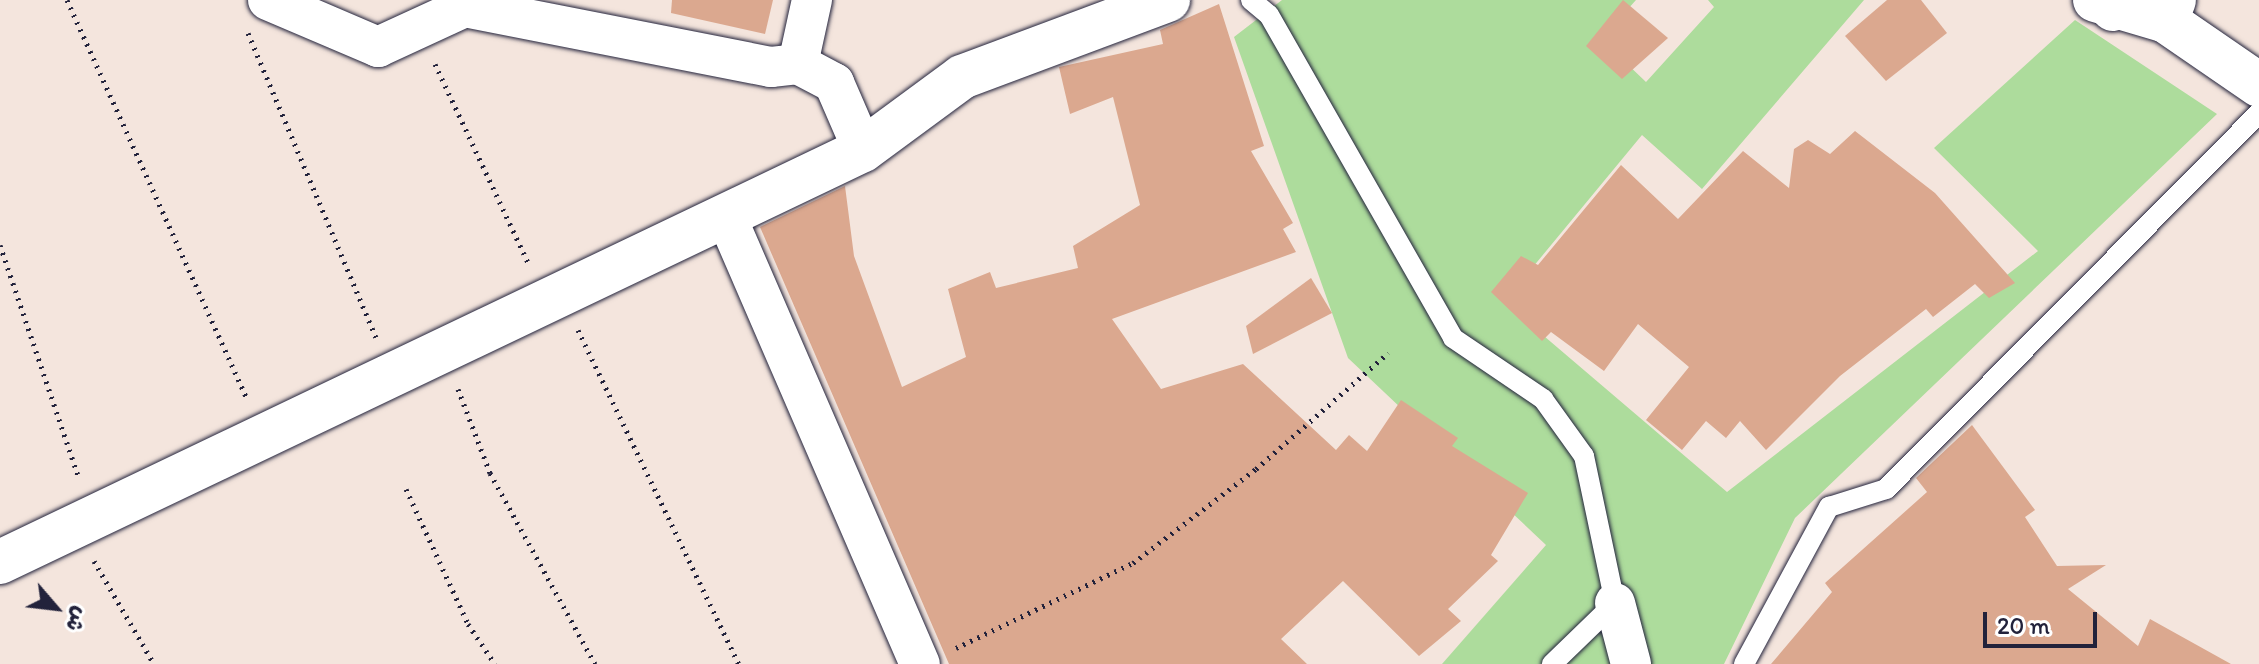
<!DOCTYPE html>
<html>
<head>
<meta charset="utf-8">
<style>
	body { margin:0 }
	#map { position:relative; width:2259px; height:664px; overflow:hidden; background:#f4e5dd; font-family:Itim,"Playpen Sans Arabic",sans-serif }
	div>[style] { position:absolute }
	.green>* { inset:0; background:#addc9c }
	.building>* { inset:0; background:#dba88f }
	.path>* { height:5px; margin-top:-2.5px; transform-origin:0; background:repeating-linear-gradient(90deg,#22223b 0 2px,transparent 0 8px) }
	.roads { filter:drop-shadow(0 0 2px #22223b) drop-shadow(0 0 2px #22223b) }
	.service>* { height:20px; margin:-10px; padding:0 10px; transform-origin:10px; border-radius:10px; background:#fff }
	.minor>* { height:40px; margin:-20px; padding:0 20px; transform-origin:20px; border-radius:20px; background:#fff }
	.tertiary>* { height:44px; margin:-22px; padding:0 22px; transform-origin:22px; border-radius:22px; background:#fff }
	.secondary>* { height:44px; margin:-22px; padding:0 22px; transform-origin:22px; border-radius:22px; background:#fff }
	.primary>* { height:44px; margin:-22px; padding:0 22px; transform-origin:22px; border-radius:22px; background:#fff }
	span { translate:-50% -50%; white-space:nowrap; text-align:center; line-height:1.15; -webkit-text-stroke:6px #fff; paint-order:stroke }
	.north { position:absolute; left:16px; top:568px; width:80px; height:80px; -webkit-text-stroke:6px #fff; paint-order:stroke; rotate:118deg; font-size:22px; font-weight:700; line-height:32px; text-align:center; color:#22223b }
	.north::after { content:''; display:block; margin:auto; width:28px; height:36px; background:#22223b; clip-path:polygon(50% 0,100% 100%,50% 72%,0 100%) }
	.scale { position:absolute; left:1983px; top:612px; width:114px; height:36px; box-sizing:border-box; border:4px solid #22223b; border-top:0; padding-left:10px; font-size:24px; line-height:28px; white-space:nowrap; color:#22223b; -webkit-text-stroke:6px #fff; paint-order:stroke }
</style>
</head>
<body>
<div id="map">
	<div class="green">
		<div style="clip-path:polygon(1282px 0,1636px 0,1601px 39px,1646px 82px,1714px 7px,1708px 0,1864px 0,1702px 189px,1642px 135px,1504px 302px,1727px 492px,2038px 251px,1934px 148px,2075px 20px,2217px 114px,1795px 518px,1724px 664px,1442px 664px,1546px 545px,1348px 358px,1234px 37px)"></div>
	</div>
	<div class="building">
		<div style="clip-path:polygon(672px 0,773px 0,765px 34px,671px 13px)"></div>
		<div style="clip-path:polygon(1623px 0,1668px 38px,1622px 79px,1586px 46px)"></div>
		<div style="clip-path:polygon(1887px 0,1921px 0,1947px 33px,1886px 81px,1845px 36px)"></div>
		<div style="clip-path:polygon(1219px 4px,1264px 146px,1251px 151px,1293px 223px,1283px 229px,1296px 252px,1112px 319px,1161px 389px,1243px 364px,1336px 450px,1349px 435px,1367px 451px,1401px 400px,1458px 438px,1452px 446px,1528px 493px,1491px 555px,1498px 561px,1448px 609px,1461px 621px,1419px 656px,1343px 581px,1281px 639px,1307px 664px,949px 664px,760px 227px,845px 186px,854px 256px,902px 387px,966px 357px,948px 289px,990px 272px,996px 288px,1078px 268px,1073px 246px,1140px 205px,1113px 97px,1070px 114px,1059px 67px,1163px 44px,1160px 30px)"></div>
		<div style="clip-path:polygon(1855px 131px,1935px 193px,2015px 283px,1989px 298px,1975px 284px,1933px 317px,1926px 309px,1840px 376px,1766px 450px,1740px 421px,1726px 438px,1706px 421px,1682px 450px,1646px 420px,1689px 367px,1638px 324px,1604px 371px,1551px 332px,1542px 341px,1491px 292px,1521px 256px,1538px 265px,1621px 165px,1678px 219px,1743px 151px,1789px 188px,1794px 149px,1808px 140px,1830px 154px)"></div>
		<div style="clip-path:polygon(1311px 278px,1332px 313px,1253px 354px,1246px 326px)"></div>
		<div style="clip-path:polygon(1972px 425px,2035px 510px,2025px 517px,2057px 566px,2106px 565px,2068px 589px,2138px 646px,2150px 619px,2231px 664px,1771px 664px,1832px 592px,1825px 583px,1927px 492px,1916px 478px)"></div>
	</div>
	<div class="path">
		<div style="left:67px;top:0;width:438px;rotate:65.7deg"></div>
		<div style="left:248px;top:33px;width:330px;rotate:67.2deg"></div>
		<div style="left:435px;top:64px;width:222px;rotate:64.9deg"></div>
		<div style="left:0;top:245px;width:246px;rotate:71.3deg"></div>
		<div style="left:578px;top:330px;width:371px;rotate:64.3deg"></div>
		<div style="left:458px;top:389px;width:90px;rotate:69.1deg"></div>
		<div style="left:490px;top:473px;width:218px;rotate:61.2deg"></div>
		<div style="left:406px;top:489px;width:149px;rotate:65.3deg"></div>
		<div style="left:468px;top:624px;width:48px;rotate:56deg"></div>
		<div style="left:94px;top:561px;width:119px;rotate:59.8deg"></div>
		<div style="left:956px;top:648px;width:196px;rotate:-25.7deg"></div>
		<div style="left:1133px;top:563px;width:155px;rotate:-37.4deg"></div>
		<div style="left:1256px;top:469px;width:176px;rotate:-41.3deg"></div>
	</div>
	<div class="roads">
		<div class="service">
			<div style="left:1251px;top:0;width:23px;rotate:40deg"></div>
			<div style="left:1269px;top:15px;width:372px;rotate:60.3deg"></div>
			<div style="left:1453px;top:338px;width:109px;rotate:34.1deg"></div>
			<div style="left:1543px;top:399px;width:70px;rotate:54.3deg"></div>
			<div style="left:1584px;top:456px;width:150px;rotate:78.1deg"></div>
			<div style="left:1615px;top:603px;width:88px;rotate:135.9deg"></div>
			<div style="left:1744px;top:664px;width:179px;rotate:-61.6deg"></div>
			<div style="left:1829px;top:507px;width:60px;rotate:-17.5deg"></div>
			<div style="left:1886px;top:489px;width:530px;rotate:-45.23deg"></div>
		</div>
		<div class="minor">
			<div style="left:268px;top:0;width:120px;rotate:23.1deg"></div>
			<div style="left:378px;top:47px;width:96px;rotate:-24.7deg"></div>
			<div style="left:465px;top:7px;width:312px;rotate:11.1deg"></div>
			<div style="left:771px;top:67px;width:27px;rotate:-6deg"></div>
			<div style="left:798px;top:64px;width:41px;rotate:27.8deg"></div>
			<div style="left:834px;top:83px;width:73px;rotate:66.6deg"></div>
			<div style="left:798px;top:64px;width:66px;rotate:-77.7deg"></div>
			<div style="left:726px;top:216px;width:488px;rotate:66.6deg"></div>
			<div style="left:1615px;top:603px;width:63px;rotate:75.3deg"></div>
		</div>
		<div class="tertiary">
			<div style="left:0;top:562px;width:956px;rotate:-25.52deg"></div>
			<div style="left:863px;top:150px;width:123px;rotate:-36.4deg"></div>
			<div style="left:962px;top:77px;width:220px;rotate:-20.5deg"></div>
		</div>
		<div class="secondary">
			<div style="left:2095px;top:0;width:74px;rotate:16.5deg"></div>
			<div style="left:2166px;top:21px;width:113px;rotate:34.5deg"></div>
		</div>
		<div class="primary">
			<div style="left:2113px;top:9px;width:9px;rotate:-72deg"></div>
			<div style="left:2166px;top:21px;width:22px;rotate:-69deg"></div>
		</div>
	</div>
	<div class="north">ش</div>
	<div class="scale">20 m</div>
</div>
</body>
</html>
